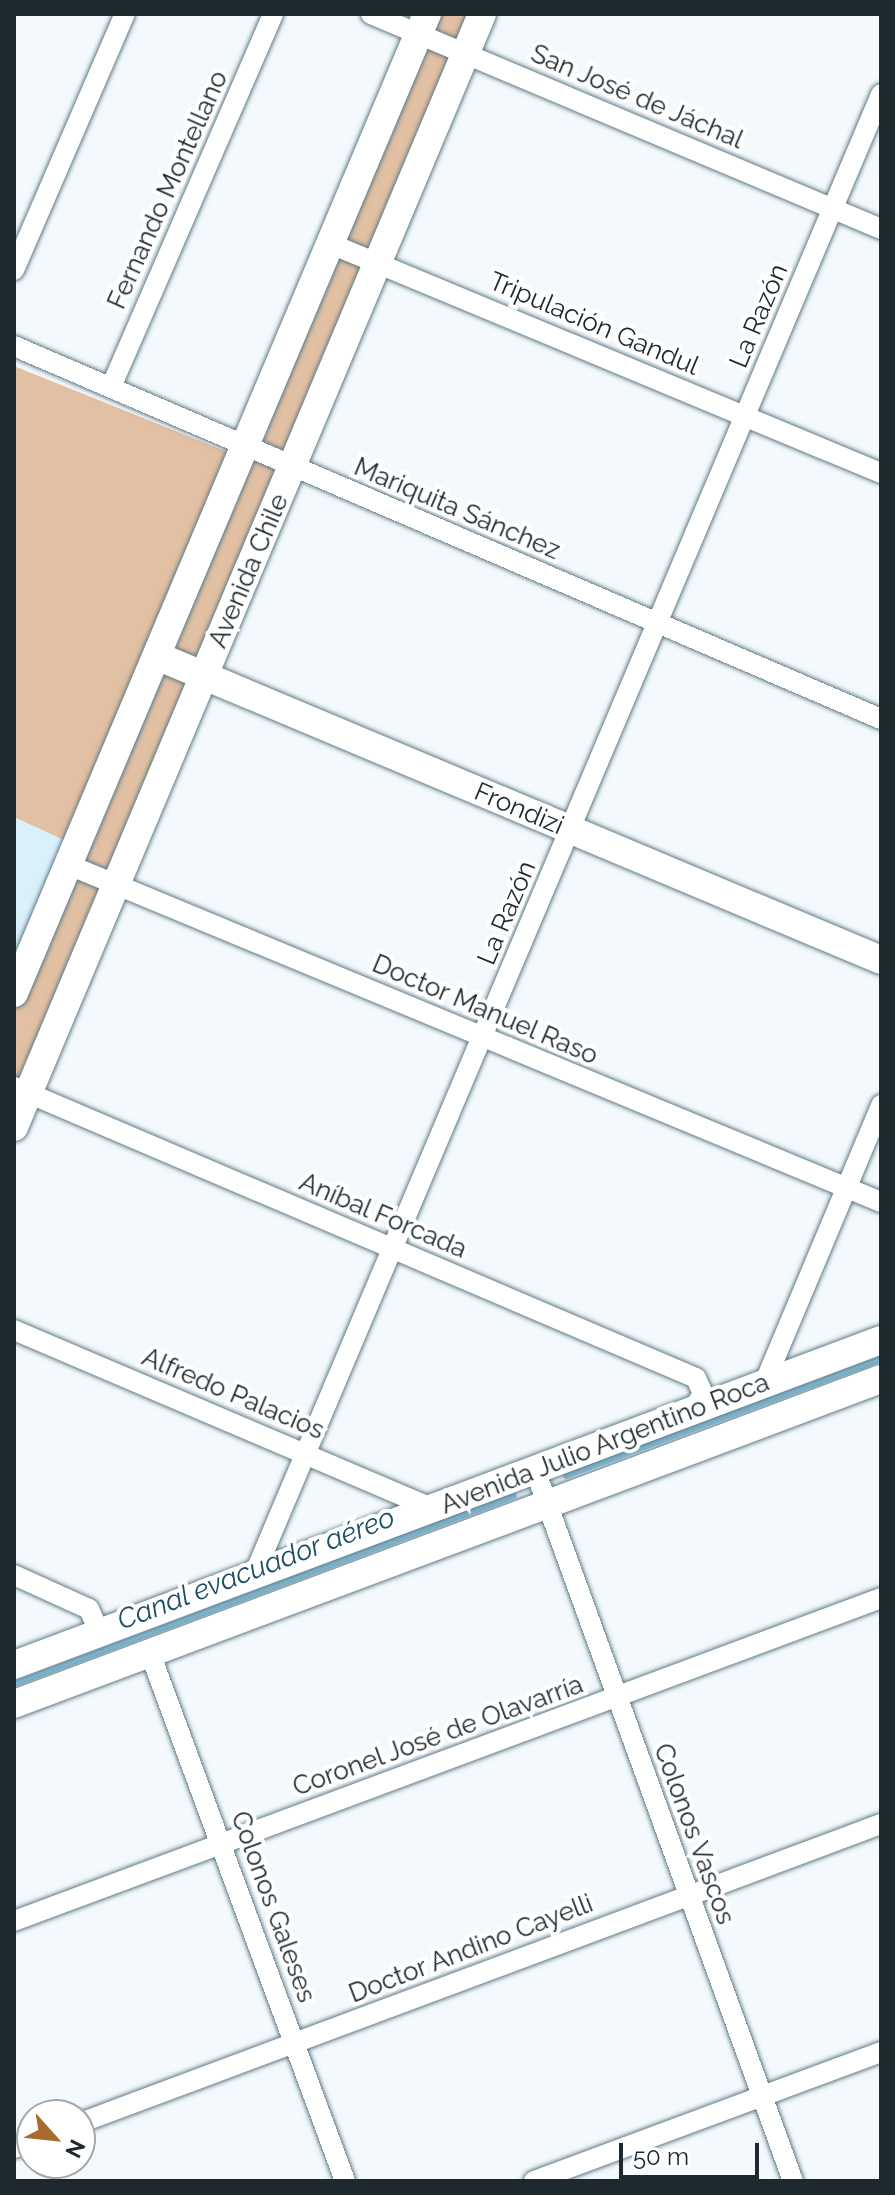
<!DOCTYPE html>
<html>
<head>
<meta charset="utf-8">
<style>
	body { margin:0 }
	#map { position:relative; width:895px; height:2195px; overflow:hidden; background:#f3f9fc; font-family:Raleway,sans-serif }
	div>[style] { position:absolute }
	.built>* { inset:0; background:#daf1fc }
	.green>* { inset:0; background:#e2c0a3 }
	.stream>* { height:6px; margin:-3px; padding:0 3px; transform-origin:3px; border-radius:3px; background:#82c2df }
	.roads { filter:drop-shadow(0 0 2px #5f7a87) drop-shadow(0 0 2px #5f7a87) }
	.street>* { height:20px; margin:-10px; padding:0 10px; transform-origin:10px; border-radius:10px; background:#fff }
	.secondary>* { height:28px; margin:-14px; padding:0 14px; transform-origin:14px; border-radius:14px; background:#fff }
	span { translate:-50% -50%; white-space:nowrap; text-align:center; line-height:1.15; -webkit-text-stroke:8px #fff; paint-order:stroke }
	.street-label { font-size:26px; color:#1e292f }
	.water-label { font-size:28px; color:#1b4e64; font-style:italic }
	.frame { position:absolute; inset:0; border:16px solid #1e292f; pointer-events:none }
	.north { position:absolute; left:16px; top:2099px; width:80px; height:80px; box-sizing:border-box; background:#fff; border:2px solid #a5a9ac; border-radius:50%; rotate:117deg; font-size:22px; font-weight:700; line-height:32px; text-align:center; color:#1e292f }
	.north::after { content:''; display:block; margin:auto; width:28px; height:36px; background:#a86b2e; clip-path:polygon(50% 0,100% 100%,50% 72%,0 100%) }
	.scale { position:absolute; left:619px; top:2143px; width:140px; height:36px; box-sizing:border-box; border:4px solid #1e292f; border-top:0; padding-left:10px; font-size:24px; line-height:28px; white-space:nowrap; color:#1e292f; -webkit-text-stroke:6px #fff; paint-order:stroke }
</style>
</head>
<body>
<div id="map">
	<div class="built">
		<div style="clip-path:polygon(14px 817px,66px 841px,14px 957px)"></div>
	</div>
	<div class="green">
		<div style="clip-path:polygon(427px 14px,482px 14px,14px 1127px,14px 993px)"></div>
		<div style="clip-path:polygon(14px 366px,230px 453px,66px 841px,14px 817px)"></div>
	</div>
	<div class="stream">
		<div style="left:566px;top:1476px;width:336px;rotate:-20.4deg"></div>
		<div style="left:14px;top:1684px;width:534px;rotate:-20.61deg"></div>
	</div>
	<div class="roads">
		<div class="street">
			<div style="left:371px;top:14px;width:553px;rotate:22.86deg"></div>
			<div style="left:331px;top:244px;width:596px;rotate:22.61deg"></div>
			<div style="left:14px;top:270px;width:279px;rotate:-66.6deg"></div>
			<div style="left:14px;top:346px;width:944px;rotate:23.28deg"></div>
			<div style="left:111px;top:387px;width:407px;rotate:-66.5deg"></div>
			<div style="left:69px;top:865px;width:879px;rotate:22.54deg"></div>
			<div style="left:14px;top:1087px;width:741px;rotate:23.11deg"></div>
			<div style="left:696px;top:1378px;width:17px;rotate:66deg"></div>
			<div style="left:703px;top:1394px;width:20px;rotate:123deg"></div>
			<div style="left:14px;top:1330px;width:454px;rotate:23.1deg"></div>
			<div style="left:764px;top:1384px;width:303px;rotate:-67.2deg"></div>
			<div style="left:535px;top:1470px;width:756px;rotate:70.06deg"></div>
			<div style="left:14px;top:1575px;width:82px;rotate:24.4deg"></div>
			<div style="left:89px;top:1609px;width:17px;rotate:66deg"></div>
			<div style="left:96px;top:1625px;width:14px;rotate:124deg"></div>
			<div style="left:254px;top:1575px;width:1608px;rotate:-67.05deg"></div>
			<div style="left:150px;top:1653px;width:563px;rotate:69.73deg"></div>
			<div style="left:14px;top:1921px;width:925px;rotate:-20.43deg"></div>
			<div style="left:80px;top:2123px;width:855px;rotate:-20.47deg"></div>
			<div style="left:14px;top:2148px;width:19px;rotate:-21deg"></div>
			<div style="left:534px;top:2181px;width:370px;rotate:-20.4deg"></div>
		</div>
		<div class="secondary">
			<div style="left:157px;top:656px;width:785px;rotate:22.78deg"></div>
			<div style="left:14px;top:993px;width:1063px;rotate:-67.13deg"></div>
			<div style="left:14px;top:1127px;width:1207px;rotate:-67.19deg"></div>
			<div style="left:14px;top:1665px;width:926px;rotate:-20.55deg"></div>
			<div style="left:14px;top:1704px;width:926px;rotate:-20.55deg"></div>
		</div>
	</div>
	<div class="street-label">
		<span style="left:637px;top:97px;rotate:23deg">San José de Jáchal</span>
		<span style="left:168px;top:190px;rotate:-66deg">Fernando Montellano</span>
		<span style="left:759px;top:316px;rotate:-67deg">La Razón</span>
		<span style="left:594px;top:324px;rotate:23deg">Tripulación Gandul</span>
		<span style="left:457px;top:509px;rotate:23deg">Mariquita Sánchez</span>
		<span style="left:249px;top:571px;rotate:-67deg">Avenida Chile</span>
		<span style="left:519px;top:809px;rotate:23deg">Frondizi</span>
		<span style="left:507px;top:913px;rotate:-67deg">La Razón</span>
		<span style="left:485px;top:1010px;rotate:23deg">Doctor Manuel Raso</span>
		<span style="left:383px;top:1216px;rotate:23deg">Aníbal Forcada</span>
		<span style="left:233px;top:1394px;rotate:23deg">Alfredo Palacios</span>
		<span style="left:605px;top:1444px;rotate:-21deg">Avenida Julio Argentino Roca</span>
		<span style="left:438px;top:1736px;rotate:-20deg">Coronel José de Olavarría</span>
		<span style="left:694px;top:1834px;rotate:70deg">Colonos Vascos</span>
		<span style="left:273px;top:1907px;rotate:70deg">Colonos Galeses</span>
		<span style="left:471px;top:1949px;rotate:-21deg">Doctor Andino Cayelli</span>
	</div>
	<div class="water-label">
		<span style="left:256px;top:1569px;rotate:-21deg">Canal evacuador aéreo</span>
	</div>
	<div class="frame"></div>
	<div class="north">N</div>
	<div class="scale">50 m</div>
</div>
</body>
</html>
